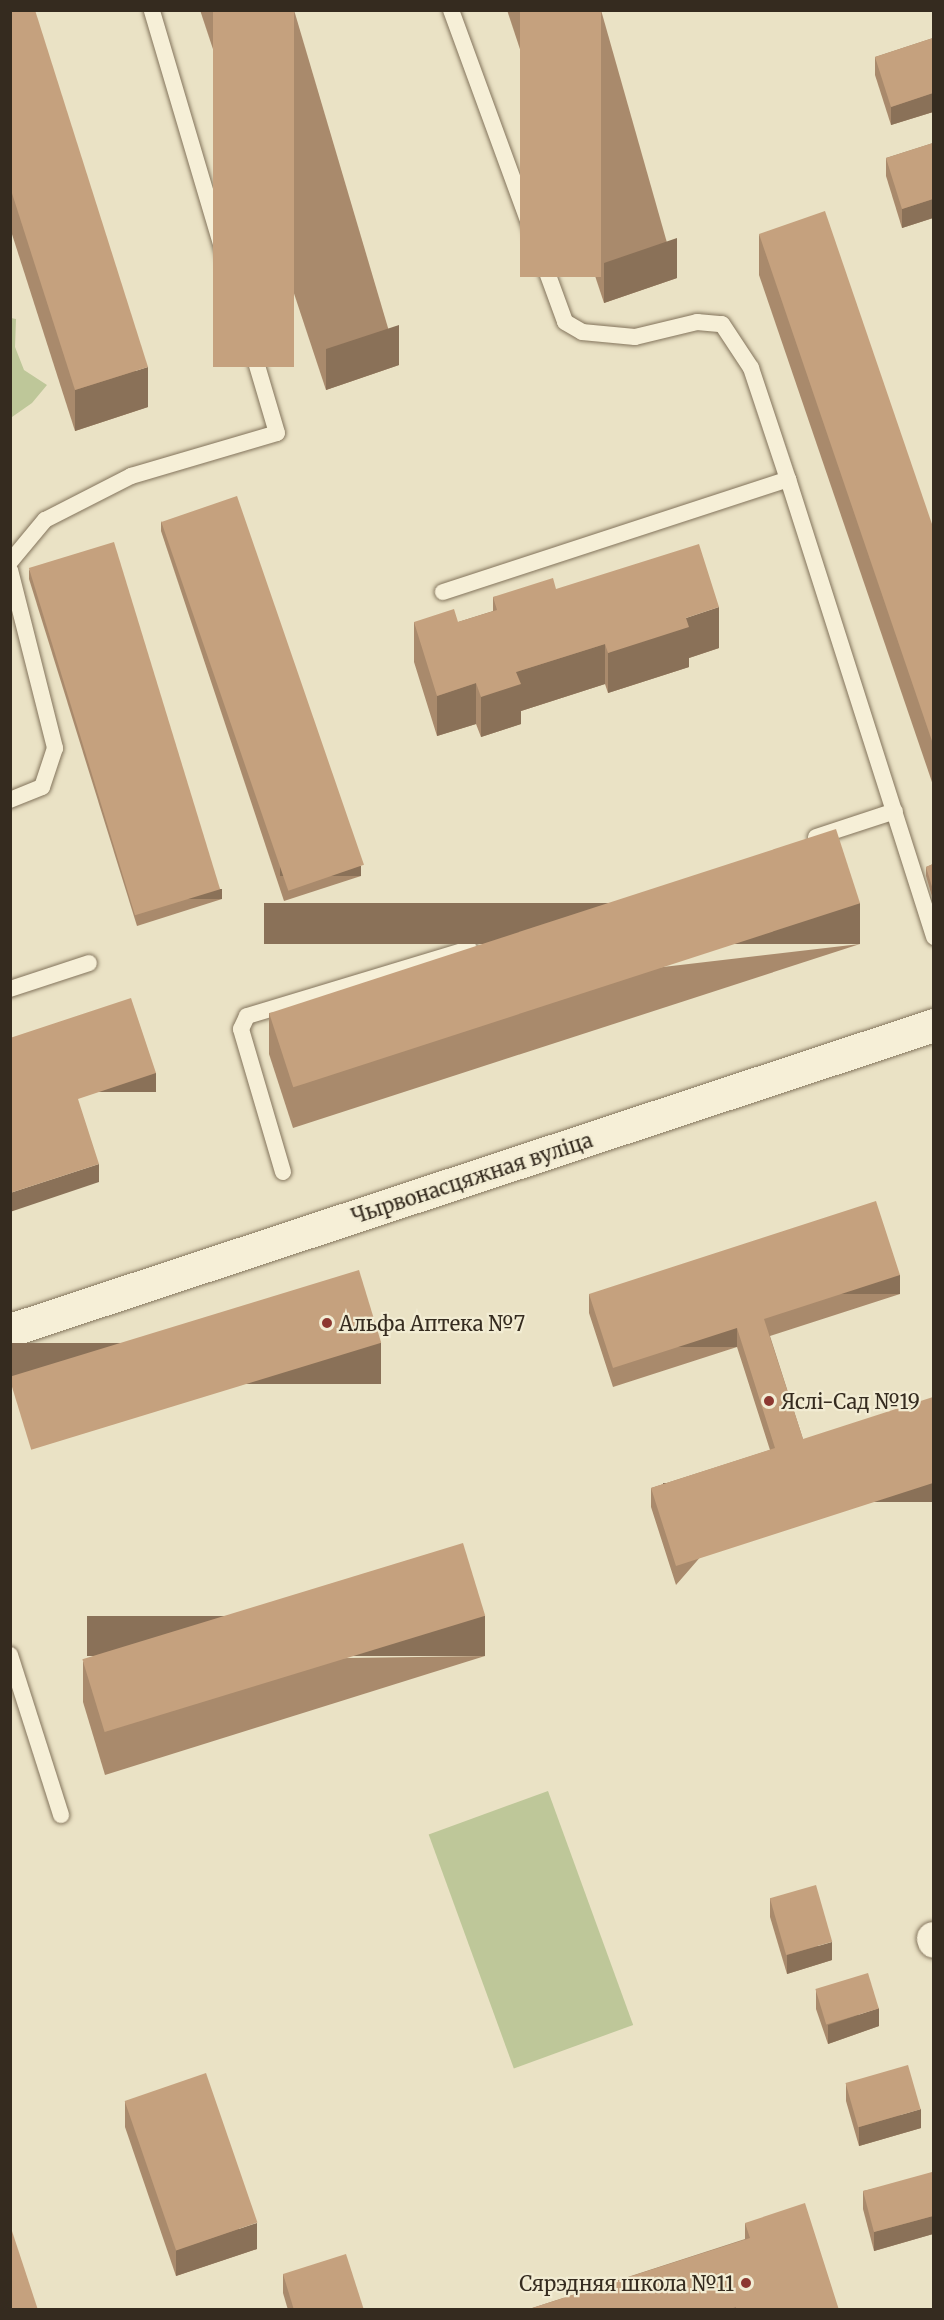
<!DOCTYPE html>
<html>
<head>
<meta charset="utf-8">
<style>
	body { margin:0 }
	#map { position:relative; width:944px; height:2320px; overflow:hidden; background:#eae2c5; font-family:Merriweather,serif }
	div>[style] { position:absolute }
	.green>* { inset:0; background:#bec799; transform-origin:0 0 }
	.roads { filter:drop-shadow(0 0 2px #83745c) drop-shadow(0 0 2px #83745c) }
	.service>* { height:16px; margin:-8px; padding:0 8px; transform-origin:8px; border-radius:8px; background:#f6efd7 }
	.minor>* { height:33px; margin:-16.5px; padding:0 16.5px; transform-origin:16.5px; border-radius:16.5px; background:#f6efd7 }
	.wall>* { inset:0; background:#a98a6c }
	.shaded-wall>* { inset:0; background:#8a7158; transform-origin:0 0 }
	.building>* { inset:0; background:#c5a17e; transform-origin:0 0 }
	.dots>* { width:16px; height:16px; translate:-50% -50%; box-sizing:border-box; border:3px solid #f2ecd3; border-radius:50% }
	span { translate:-50% -50%; white-space:nowrap; text-align:center; line-height:1.15; -webkit-text-stroke:4.5px #f2ecd3; paint-order:stroke }
	.street-label { font-size:20px; color:#352b1f }
	.poi-label { font-size:20px; color:#352b1f }
	.left { translate:0 -50%; text-align:left }
	.right { translate:-100% -50%; text-align:right }
	.frame { position:absolute; inset:0; border:12px solid #352b1f; pointer-events:none }
</style>
</head>
<body>
<div id="map">
	<div class="green">
		<div style="clip-path:polygon(11px 318px,16px 319px,15px 347px,24px 370px,47px 385px,32px 403px,12px 417px)"></div>
		<div style="left:548px;top:1791px;width:249px;height:127px;rotate:70deg"></div>
	</div>
	<div class="roads">
		<div class="service">
			<div style="left:451px;top:10px;width:332px;rotate:69.9deg"></div>
			<div style="left:565px;top:322px;width:20px;rotate:30deg"></div>
			<div style="left:582px;top:332px;width:53px;rotate:5.4deg"></div>
			<div style="left:635px;top:337px;width:64px;rotate:-13.6deg"></div>
			<div style="left:697px;top:322px;width:25px;rotate:5deg"></div>
			<div style="left:722px;top:324px;width:53px;rotate:56.6deg"></div>
			<div style="left:751px;top:368px;width:117px;rotate:71.6deg"></div>
			<div style="left:10px;top:562px;width:55px;rotate:-50.2deg"></div>
			<div style="left:45px;top:520px;width:97px;rotate:-27.1deg"></div>
			<div style="left:131px;top:476px;width:152px;rotate:-16.4deg"></div>
			<div style="left:277px;top:433px;width:441px;rotate:-106.5deg"></div>
			<div style="left:10px;top:570px;width:184px;rotate:75.8deg"></div>
			<div style="left:55px;top:748px;width:41px;rotate:108.4deg"></div>
			<div style="left:42px;top:787px;width:35px;rotate:158deg"></div>
			<div style="left:443px;top:592px;width:363px;rotate:-18.1deg"></div>
			<div style="left:788px;top:479px;width:481px;rotate:72.3deg"></div>
			<div style="left:816px;top:837px;width:83px;rotate:-18.2deg"></div>
			<div style="left:10px;top:989px;width:83px;rotate:-18.2deg"></div>
			<div style="left:283px;top:1172px;width:149px;rotate:-106.4deg"></div>
			<div style="left:241px;top:1029px;width:14px;rotate:-65deg"></div>
			<div style="left:247px;top:1016px;width:232px;rotate:-16.8deg"></div>
			<div style="left:10px;top:1655px;width:168px;rotate:72.3deg"></div>
		</div>
		<div class="minor">
			<div style="left:10px;top:1330px;width:973px;rotate:-18.27deg"></div>
			<div style="left:933px;top:1938px;width:3px;rotate:72deg"></div>
		</div>
	</div>
	<div class="wall">
		<div style="clip-path:polygon(10px 10px,148px 407px,75px 431px,10px 228px)"></div>
		<div style="clip-path:polygon(200px 10px,294px 10px,399px 365px,326px 390px)"></div>
		<div style="clip-path:polygon(507px 10px,601px 10px,677px 278px,604px 303px)"></div>
		<div style="clip-path:polygon(933px 38px,933px 112px,891px 125px,875px 75px,875px 57px)"></div>
		<div style="clip-path:polygon(933px 143px,933px 218px,902px 228px,886px 176px,886px 158px)"></div>
		<div style="clip-path:polygon(759px 234px,933px 527px,933px 785px,759px 275px)"></div>
		<div style="clip-path:polygon(161px 521px,361px 876px,284px 901px,161px 531px)"></div>
		<div style="clip-path:polygon(29px 569px,222px 899px,137px 926px,29px 579px)"></div>
		<div style="clip-path:polygon(556px 589px,719px 648px,689px 658px,689px 667px,608px 693px,605px 684px,521px 711px,521px 724px,481px 737px,476px 724px,437px 736px,414px 662px,414px 622px,458px 622px,493px 611px,493px 597px)"></div>
		<div style="clip-path:polygon(933px 864px,933px 900px,926px 876px,926px 867px)"></div>
		<div style="clip-path:polygon(860px 944px,293px 1128px,269px 1054px,269px 1013px)"></div>
		<div style="clip-path:polygon(589px 1294px,900px 1294px,770px 1336px,803px 1439px,676px 1585px,651px 1507px,651px 1488px,770px 1450px,737px 1347px,613px 1387px,589px 1313px)"></div>
		<div style="clip-path:polygon(485px 1656px,105px 1775px,83px 1702px,83px 1662px)"></div>
		<div style="clip-path:polygon(770px 1898px,832px 1960px,787px 1974px,770px 1917px)"></div>
		<div style="clip-path:polygon(816px 1990px,879px 2026px,828px 2044px,816px 2009px)"></div>
		<div style="clip-path:polygon(846px 2083px,921px 2128px,859px 2146px,846px 2101px)"></div>
		<div style="clip-path:polygon(125px 2101px,257px 2249px,176px 2276px,125px 2127px)"></div>
		<div style="clip-path:polygon(933px 2176px,933px 2234px,874px 2251px,863px 2209px,863px 2191px)"></div>
		<div style="clip-path:polygon(745px 2223px,839px 2310px,526px 2310px,745px 2239px)"></div>
		<div style="clip-path:polygon(283px 2274px,364px 2310px,288px 2310px,283px 2293px)"></div>
	</div>
	<div class="shaded-wall">
		<div style="clip-path:polygon(933px 93px,933px 112px,891px 125px,891px 107px)"></div>
		<div style="clip-path:polygon(933px 199px,933px 218px,902px 228px,902px 209px)"></div>
		<div style="clip-path:polygon(677px 238px,677px 278px,604px 303px,604px 263px)"></div>
		<div style="clip-path:polygon(399px 325px,399px 365px,326px 390px,326px 349px)"></div>
		<div style="clip-path:polygon(148px 367px,148px 407px,75px 431px,75px 390px)"></div>
		<div style="clip-path:polygon(719px 607px,719px 648px,689px 658px,689px 667px,608px 693px,608px 653px,686px 618px)"></div>
		<div style="clip-path:polygon(605px 644px,605px 684px,521px 711px,521px 724px,481px 737px,481px 697px,516px 672px)"></div>
		<div style="clip-path:polygon(476px 683px,476px 724px,437px 736px,437px 696px)"></div>
		<div style="left:361px;top:866px;width:10px;height:81px;rotate:90deg"></div>
		<div style="left:222px;top:889px;width:10px;height:89px;rotate:90deg"></div>
		<div style="left:860px;top:903px;width:41px;height:596px;rotate:90deg"></div>
		<div style="left:156px;top:1073px;width:19px;height:82px;rotate:90deg"></div>
		<div style="clip-path:polygon(99px 1164px,99px 1182px,10px 1212px,10px 1193px)"></div>
		<div style="left:900px;top:1275px;width:19px;height:143px;rotate:90deg"></div>
		<div style="left:737px;top:1328px;width:19px;height:130px;rotate:90deg"></div>
		<div style="left:381px;top:1343px;width:41px;height:388px;rotate:90deg"></div>
		<div style="left:933px;top:1483px;width:19px;height:270px;rotate:90deg"></div>
		<div style="left:485px;top:1616px;width:40px;height:398px;rotate:90deg"></div>
		<div style="clip-path:polygon(832px 1942px,832px 1960px,787px 1974px,787px 1955px)"></div>
		<div style="clip-path:polygon(879px 2008px,879px 2026px,828px 2044px,828px 2025px)"></div>
		<div style="clip-path:polygon(921px 2109px,921px 2128px,859px 2146px,859px 2127px)"></div>
		<div style="clip-path:polygon(933px 2216px,933px 2234px,874px 2251px,874px 2232px)"></div>
		<div style="clip-path:polygon(257px 2223px,257px 2249px,176px 2276px,176px 2250px)"></div>
	</div>
	<div class="building">
		<div style="clip-path:polygon(10px 10px,35px 10px,148px 367px,75px 390px,10px 187px)"></div>
		<div style="left:213px;top:10px;width:81px;height:357px"></div>
		<div style="left:520px;top:10px;width:81px;height:267px"></div>
		<div style="clip-path:polygon(933px 38px,933px 93px,891px 107px,875px 57px)"></div>
		<div style="clip-path:polygon(933px 143px,933px 199px,902px 209px,886px 158px)"></div>
		<div style="clip-path:polygon(825px 211px,933px 527px,933px 744px,759px 234px)"></div>
		<div style="left:237px;top:496px;width:390px;height:80px;rotate:71deg"></div>
		<div style="left:114px;top:542px;width:363px;height:89px;rotate:73deg"></div>
		<div style="clip-path:polygon(699px 544px,719px 607px,686px 618px,689px 627px,608px 653px,605px 644px,516px 672px,521px 684px,481px 697px,476px 683px,437px 696px,414px 622px,454px 609px,458px 622px,497px 610px,493px 597px,553px 578px,556px 589px)"></div>
		<div style="left:836px;top:829px;width:78px;height:596px;rotate:72deg"></div>
		<div style="clip-path:polygon(933px 864px,933px 890px,926px 867px)"></div>
		<div style="clip-path:polygon(131px 998px,156px 1073px,78px 1099px,99px 1164px,10px 1193px,10px 1038px)"></div>
		<div style="clip-path:polygon(876px 1201px,900px 1275px,764px 1319px,803px 1439px,933px 1397px,933px 1483px,676px 1566px,651px 1488px,775px 1448px,737px 1328px,613px 1368px,589px 1294px)"></div>
		<div style="left:359px;top:1270px;width:76px;height:366px;rotate:73deg"></div>
		<div style="left:463px;top:1543px;width:76px;height:398px;rotate:73deg"></div>
		<div style="left:816px;top:1885px;width:59px;height:48px;rotate:74deg"></div>
		<div style="left:868px;top:1973px;width:37px;height:55px;rotate:73deg"></div>
		<div style="left:908px;top:2065px;width:46px;height:65px;rotate:74deg"></div>
		<div style="left:206px;top:2073px;width:158px;height:86px;rotate:71deg"></div>
		<div style="clip-path:polygon(932px 2172px,933px 2176px,933px 2216px,874px 2232px,863px 2191px)"></div>
		<div style="clip-path:polygon(805px 2203px,839px 2310px,736px 2310px,736px 2307px,728px 2310px,526px 2310px,750px 2238px,745px 2223px)"></div>
		<div style="clip-path:polygon(10px 2225px,38px 2310px,10px 2310px)"></div>
		<div style="clip-path:polygon(346px 2254px,364px 2310px,294px 2310px,283px 2274px)"></div>
	</div>
	<div class="dots">
		<div style="left:327px;top:1323px;background:#8d3831"></div>
		<div style="left:769px;top:1401px;background:#8d3831"></div>
		<div style="left:746px;top:2283px;background:#8d3831"></div>
	</div>
	<div class="street-label">
		<span style="left:472px;top:1178px;rotate:-18deg">Чырвонасцяжная вуліца</span>
	</div>
	<div class="poi-label">
		<span class="left" style="left:339px;top:1323px">Альфа Аптека №7</span>
		<span class="left" style="left:781px;top:1401px">Яслі-Сад №19</span>
		<span class="right" style="left:734px;top:2283px">Сярэдняя школа №11</span>
	</div>
	<div class="frame"></div>
</div>
</body>
</html>
